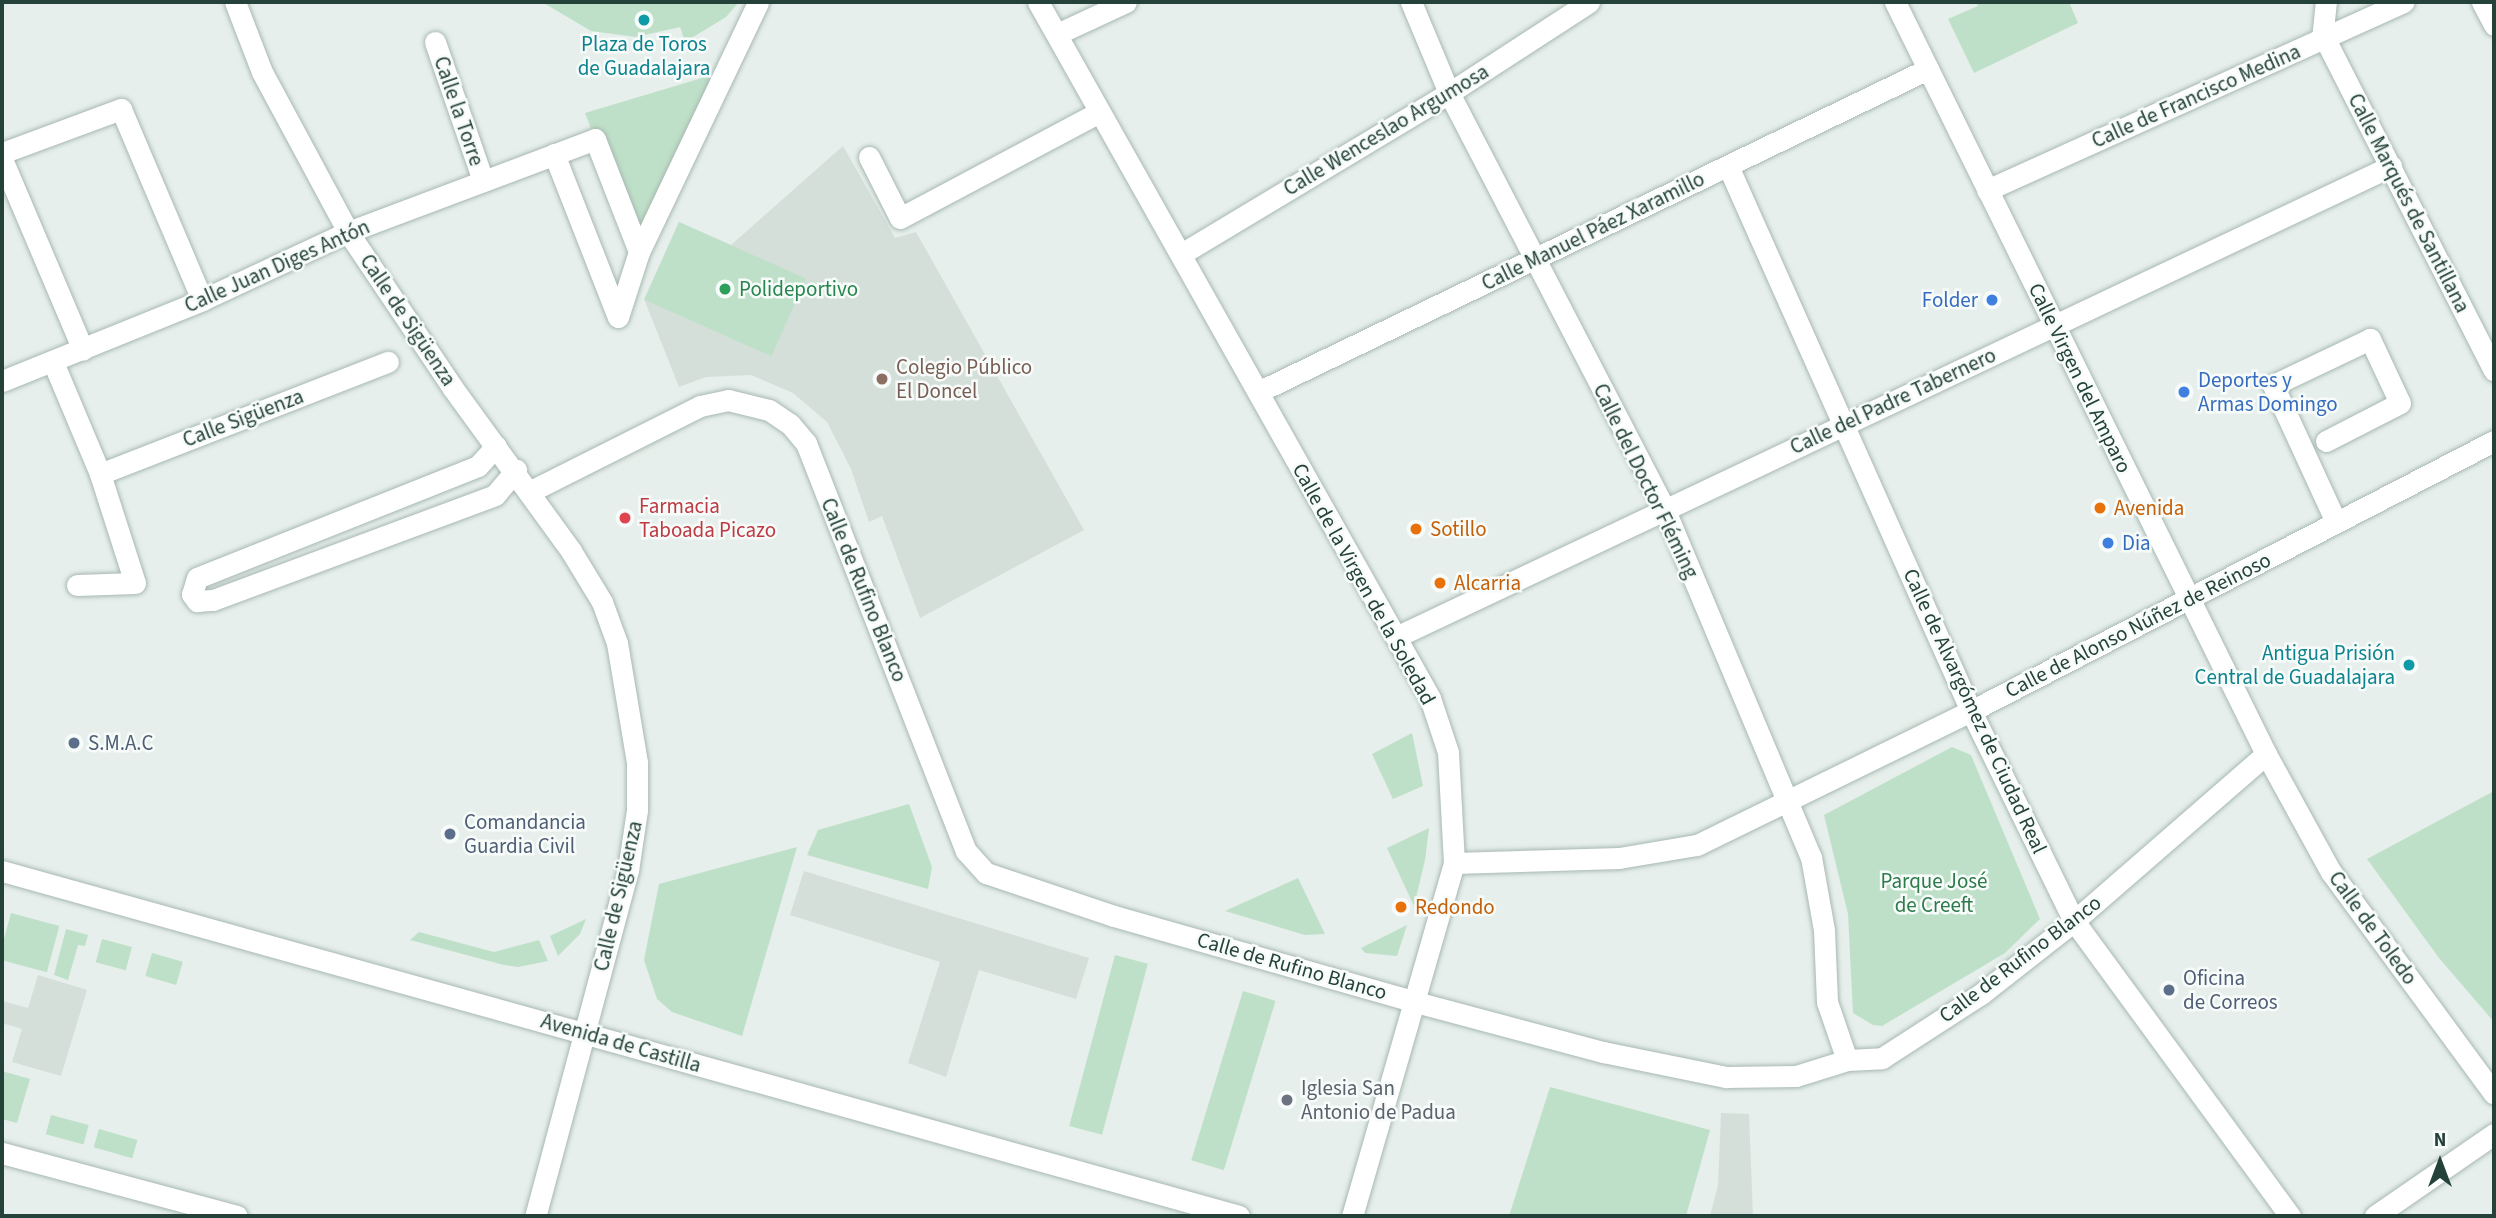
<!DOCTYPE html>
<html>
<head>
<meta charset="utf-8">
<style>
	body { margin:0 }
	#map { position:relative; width:2496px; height:1218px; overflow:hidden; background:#e6efeb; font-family:"Source Sans 3",sans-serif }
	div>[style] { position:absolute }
	.built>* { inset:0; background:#d4dfda }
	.green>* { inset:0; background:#bfe0c8; transform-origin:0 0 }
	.roads { filter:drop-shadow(0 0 2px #a8b8b2) drop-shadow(0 0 2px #a8b8b2) }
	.minor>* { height:21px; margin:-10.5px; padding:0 10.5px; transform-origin:10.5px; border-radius:10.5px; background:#fff }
	.dots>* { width:19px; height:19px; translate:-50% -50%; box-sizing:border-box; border:4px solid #f7fbf9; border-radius:50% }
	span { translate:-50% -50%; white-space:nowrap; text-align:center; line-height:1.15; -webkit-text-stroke:5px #f7fbf9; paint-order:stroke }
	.culture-label { font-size:21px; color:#0d838f }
	.right { translate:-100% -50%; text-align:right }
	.street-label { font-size:21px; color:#24423a }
	.leisure-label { font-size:21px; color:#27864d }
	.left { translate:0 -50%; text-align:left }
	.shop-label { font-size:21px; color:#366cbe }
	.education-label { font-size:21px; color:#785e54 }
	.health-label { font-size:21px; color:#be3a42 }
	.food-label { font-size:21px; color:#c56008 }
	.service-label { font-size:21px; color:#4e5e75 }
	.park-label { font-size:21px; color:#2d7a4b }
	.worship-label { font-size:21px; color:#5b616d }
	.frame { position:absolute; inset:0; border:4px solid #24423a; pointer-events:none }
	.north { position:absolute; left:2405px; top:1127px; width:70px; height:70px; -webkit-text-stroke:5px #f7fbf9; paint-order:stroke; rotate:0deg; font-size:19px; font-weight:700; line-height:28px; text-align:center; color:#24423a }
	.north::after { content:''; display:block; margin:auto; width:24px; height:32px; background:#24423a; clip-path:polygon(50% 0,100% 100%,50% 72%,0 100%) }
</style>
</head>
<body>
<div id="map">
	<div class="built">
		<div style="clip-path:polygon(843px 146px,895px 238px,916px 232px,1084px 530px,920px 618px,882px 516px,869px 522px,851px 469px,827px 422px,793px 393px,751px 375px,706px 377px,679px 387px,644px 299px,679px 222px,731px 245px)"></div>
		<div style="clip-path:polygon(804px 871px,1089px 958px,1076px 999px,979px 970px,946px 1077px,908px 1063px,940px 962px,790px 915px)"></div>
		<div style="clip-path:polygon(38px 975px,87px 990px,61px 1076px,12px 1062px,22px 1029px,2px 1023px,2px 1001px,28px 1008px)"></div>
		<div style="clip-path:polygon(1721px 1113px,1749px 1114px,1753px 1216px,1710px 1216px,1718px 1185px)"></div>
	</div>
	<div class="green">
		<div style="clip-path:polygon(542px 2px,739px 2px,726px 17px,685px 42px,680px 27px,636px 37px,591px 31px)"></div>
		<div style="clip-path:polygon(1976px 2px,2069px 2px,2078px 23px,1974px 73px,1948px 19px,1978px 6px)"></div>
		<div style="clip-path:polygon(722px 72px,639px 252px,585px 113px)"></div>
		<div style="left:679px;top:222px;width:139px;height:85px;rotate:24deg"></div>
		<div style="clip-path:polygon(1412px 733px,1423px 786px,1393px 799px,1372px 754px)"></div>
		<div style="clip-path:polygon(1952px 747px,1971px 755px,2040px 919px,2005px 953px,1882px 1026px,1873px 1025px,1853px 1013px,1848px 914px,1824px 815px)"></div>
		<div style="clip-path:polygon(2494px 791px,2494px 1022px,2439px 958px,2367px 859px)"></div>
		<div style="clip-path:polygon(909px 804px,932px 867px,928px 889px,807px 855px,818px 830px)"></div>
		<div style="clip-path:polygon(1429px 828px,1425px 860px,1414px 906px,1387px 848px)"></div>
		<div style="clip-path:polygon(797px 847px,742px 1036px,672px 1012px,657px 999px,644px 960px,659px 884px)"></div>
		<div style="clip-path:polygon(1298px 878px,1325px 934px,1305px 935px,1225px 911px)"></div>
		<div style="left:11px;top:913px;width:50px;height:48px;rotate:15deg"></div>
		<div style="clip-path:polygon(586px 919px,580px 934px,558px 956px,550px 936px)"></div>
		<div style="clip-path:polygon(1407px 925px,1397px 956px,1365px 953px,1361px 948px)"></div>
		<div style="clip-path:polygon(66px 929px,88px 935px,85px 946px,78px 945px,68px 980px,54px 975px)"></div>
		<div style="clip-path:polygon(419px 932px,494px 952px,539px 940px,548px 961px,518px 967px,504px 965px,410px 940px)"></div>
		<div style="left:102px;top:939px;width:31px;height:24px;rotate:15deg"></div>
		<div style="left:152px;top:953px;width:32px;height:24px;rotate:16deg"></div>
		<div style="left:1115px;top:955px;width:34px;height:177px;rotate:15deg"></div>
		<div style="left:1243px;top:991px;width:34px;height:177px;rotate:17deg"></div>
		<div style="clip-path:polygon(2px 1071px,30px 1079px,17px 1123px,2px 1119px)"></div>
		<div style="clip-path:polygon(1550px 1087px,1710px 1130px,1686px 1216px,1509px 1216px)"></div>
		<div style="left:51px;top:1115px;width:39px;height:20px;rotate:15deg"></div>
		<div style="left:99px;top:1129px;width:40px;height:19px;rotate:16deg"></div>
	</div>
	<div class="roads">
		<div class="minor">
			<div style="left:235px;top:2px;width:75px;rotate:68.9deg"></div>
			<div style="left:262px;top:72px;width:182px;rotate:61.7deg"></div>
			<div style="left:348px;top:232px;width:187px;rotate:56.1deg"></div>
			<div style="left:452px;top:387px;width:203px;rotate:54deg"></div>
			<div style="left:571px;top:551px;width:60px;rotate:58.7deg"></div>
			<div style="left:602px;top:602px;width:44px;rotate:69.9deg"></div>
			<div style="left:617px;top:643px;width:121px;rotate:80.5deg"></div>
			<div style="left:637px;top:762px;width:48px;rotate:90deg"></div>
			<div style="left:637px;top:810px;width:61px;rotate:98.5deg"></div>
			<div style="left:628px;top:870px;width:358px;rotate:105deg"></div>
			<div style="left:1038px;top:2px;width:799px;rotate:60.61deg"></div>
			<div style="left:1430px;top:698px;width:57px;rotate:71.6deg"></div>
			<div style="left:1448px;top:752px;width:111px;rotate:86.9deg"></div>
			<div style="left:1454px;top:863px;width:367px;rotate:106.1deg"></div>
			<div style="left:1411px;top:2px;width:99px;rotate:67.3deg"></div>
			<div style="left:1449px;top:93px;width:467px;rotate:62.6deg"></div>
			<div style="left:1664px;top:508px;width:379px;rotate:67.2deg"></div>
			<div style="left:1811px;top:857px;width:74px;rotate:79.9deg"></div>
			<div style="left:1824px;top:930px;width:72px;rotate:87.6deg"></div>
			<div style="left:1827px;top:1002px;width:61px;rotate:71deg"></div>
			<div style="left:1895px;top:2px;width:839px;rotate:63.74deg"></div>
			<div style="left:2266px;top:754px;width:135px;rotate:61.2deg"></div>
			<div style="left:2331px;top:872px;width:275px;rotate:53.7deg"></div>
			<div style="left:2482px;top:2px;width:26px;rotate:62deg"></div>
			<div style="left:1057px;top:34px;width:76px;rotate:-24.9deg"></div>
			<div style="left:2324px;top:37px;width:374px;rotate:63deg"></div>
			<div style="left:2322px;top:39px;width:37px;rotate:-84deg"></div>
			<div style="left:435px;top:42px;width:147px;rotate:70.9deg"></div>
			<div style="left:2px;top:153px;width:127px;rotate:-20.3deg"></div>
			<div style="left:121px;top:109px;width:207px;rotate:67deg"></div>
			<div style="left:554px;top:154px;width:175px;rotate:68.6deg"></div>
			<div style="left:618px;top:317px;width:68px;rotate:-72.1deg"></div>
			<div style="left:639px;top:252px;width:277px;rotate:-64.5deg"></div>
			<div style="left:869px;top:157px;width:68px;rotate:63.1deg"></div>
			<div style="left:900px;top:218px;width:225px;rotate:-28deg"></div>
			<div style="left:2px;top:159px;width:207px;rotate:67deg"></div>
			<div style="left:1728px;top:166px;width:597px;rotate:65.97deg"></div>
			<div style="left:1971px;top:711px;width:234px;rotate:63.9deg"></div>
			<div style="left:2074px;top:921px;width:366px;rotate:53.8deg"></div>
			<div style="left:1987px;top:190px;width:457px;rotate:-24.3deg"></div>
			<div style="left:1181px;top:254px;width:313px;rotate:-31deg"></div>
			<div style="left:1449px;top:93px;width:167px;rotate:-33deg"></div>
			<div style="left:53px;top:362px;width:121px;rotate:67.2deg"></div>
			<div style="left:100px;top:474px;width:114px;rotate:72.2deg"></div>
			<div style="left:135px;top:583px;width:58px;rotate:178deg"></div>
			<div style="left:2px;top:381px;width:216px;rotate:-22deg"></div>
			<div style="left:202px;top:300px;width:161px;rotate:-25deg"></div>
			<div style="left:348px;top:232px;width:264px;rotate:-20.6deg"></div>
			<div style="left:595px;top:139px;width:121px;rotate:68.7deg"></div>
			<div style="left:1258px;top:392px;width:744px;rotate:-25.74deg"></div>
			<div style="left:2326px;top:441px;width:83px;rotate:-27.2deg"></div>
			<div style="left:2400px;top:403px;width:71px;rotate:-115.1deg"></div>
			<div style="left:2370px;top:339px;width:107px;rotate:154.6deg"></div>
			<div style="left:2273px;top:385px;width:149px;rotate:65.3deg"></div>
			<div style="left:496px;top:446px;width:27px;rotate:132deg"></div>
			<div style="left:478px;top:466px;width:302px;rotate:158.3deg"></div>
			<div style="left:197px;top:578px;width:17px;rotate:107deg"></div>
			<div style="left:192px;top:594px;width:9px;rotate:54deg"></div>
			<div style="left:197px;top:601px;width:16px;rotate:-4deg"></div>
			<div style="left:213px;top:600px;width:301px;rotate:-20.4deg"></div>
			<div style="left:495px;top:495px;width:33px;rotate:-50deg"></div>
			<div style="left:100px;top:474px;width:309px;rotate:-21.3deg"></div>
			<div style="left:531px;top:491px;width:189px;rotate:-26.7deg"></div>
			<div style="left:700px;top:406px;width:29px;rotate:-12deg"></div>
			<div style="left:728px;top:400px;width:42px;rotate:13.7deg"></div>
			<div style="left:769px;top:410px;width:25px;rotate:34deg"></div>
			<div style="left:790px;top:424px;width:25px;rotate:50deg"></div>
			<div style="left:806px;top:443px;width:438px;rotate:68.6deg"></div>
			<div style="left:966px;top:851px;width:30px;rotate:48deg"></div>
			<div style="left:986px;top:873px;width:135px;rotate:18.6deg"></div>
			<div style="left:1114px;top:916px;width:314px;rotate:15.9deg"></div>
			<div style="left:1416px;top:1002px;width:194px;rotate:15deg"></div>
			<div style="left:1603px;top:1052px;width:126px;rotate:11.5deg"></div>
			<div style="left:1726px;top:1077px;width:70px;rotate:-0.8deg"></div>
			<div style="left:1796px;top:1076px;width:53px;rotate:-17.4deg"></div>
			<div style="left:1847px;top:1060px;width:35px;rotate:-3deg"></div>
			<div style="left:1882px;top:1058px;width:118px;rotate:-32.9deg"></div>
			<div style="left:1981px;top:994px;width:118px;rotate:-38.1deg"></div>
			<div style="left:2074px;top:921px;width:254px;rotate:-41deg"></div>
			<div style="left:1396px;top:637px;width:1101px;rotate:-25.33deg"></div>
			<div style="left:1454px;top:863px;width:165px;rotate:-1.7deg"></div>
			<div style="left:1619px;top:858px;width:79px;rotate:-9.5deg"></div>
			<div style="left:1697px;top:845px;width:305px;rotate:-26.1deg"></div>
			<div style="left:1971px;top:711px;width:589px;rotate:-27.31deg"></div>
			<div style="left:2px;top:871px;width:1284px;rotate:15.58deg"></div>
			<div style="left:2px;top:1153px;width:243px;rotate:15deg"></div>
			<div style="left:2375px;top:1216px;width:145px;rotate:-34.6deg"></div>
		</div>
	</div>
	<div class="dots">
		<div style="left:644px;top:20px;background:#0f9aa8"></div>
		<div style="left:725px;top:289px;background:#2e9e5b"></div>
		<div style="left:1992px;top:300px;background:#3f7fe0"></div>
		<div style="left:882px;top:379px;background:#8d6e63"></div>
		<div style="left:2184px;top:392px;background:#3f7fe0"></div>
		<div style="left:2100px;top:508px;background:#e8710a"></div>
		<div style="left:625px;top:518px;background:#e0444e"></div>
		<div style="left:1416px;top:529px;background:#e8710a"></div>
		<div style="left:2108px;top:543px;background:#3f7fe0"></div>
		<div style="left:1440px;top:583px;background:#e8710a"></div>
		<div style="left:2409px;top:665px;background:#0f9aa8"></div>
		<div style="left:74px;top:743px;background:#5c6f8a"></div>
		<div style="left:450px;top:834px;background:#5c6f8a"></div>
		<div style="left:1401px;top:907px;background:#e8710a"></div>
		<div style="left:2169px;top:990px;background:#5c6f8a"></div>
		<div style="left:1287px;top:1100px;background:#6b7280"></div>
	</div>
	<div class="culture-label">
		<span style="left:644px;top:56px">Plaza de Toros<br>de Guadalajara</span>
		<span class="right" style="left:2395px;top:665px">Antigua Prisión<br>Central de Guadalajara</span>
	</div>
	<div class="street-label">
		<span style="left:2196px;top:96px;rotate:-24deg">Calle de Francisco Medina</span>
		<span style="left:459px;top:111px;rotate:71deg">Calle la Torre</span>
		<span style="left:1386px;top:130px;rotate:-31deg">Calle Wenceslao Argumosa</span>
		<span style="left:2409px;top:203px;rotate:63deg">Calle Marqués de Santillana</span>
		<span style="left:1593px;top:231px;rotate:-26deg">Calle Manuel Páez Xaramillo</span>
		<span style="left:277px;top:266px;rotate:-24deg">Calle Juan Diges Antón</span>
		<span style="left:408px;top:320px;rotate:56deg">Calle de Sigüenza</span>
		<span style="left:2080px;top:378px;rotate:64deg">Calle Virgen del Amparo</span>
		<span style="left:1893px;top:401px;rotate:-25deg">Calle del Padre Tabernero</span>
		<span style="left:243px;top:418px;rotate:-21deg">Calle Sigüenza</span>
		<span style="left:1646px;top:481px;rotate:64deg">Calle del Doctor Fléming</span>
		<span style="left:1364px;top:584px;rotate:61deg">Calle de la Virgen de la Soledad</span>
		<span style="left:864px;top:590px;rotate:68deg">Calle de Rufino Blanco</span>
		<span style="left:2138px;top:625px;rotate:-27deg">Calle de Alonso Núñez de Reinoso</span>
		<span style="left:1975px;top:711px;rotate:65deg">Calle de Alvargómez de Ciudad Real</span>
		<span style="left:618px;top:896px;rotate:-77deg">Calle de Sigüenza</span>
		<span style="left:2373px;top:928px;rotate:54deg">Calle de Toledo</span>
		<span style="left:2020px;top:959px;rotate:-37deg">Calle de Rufino Blanco</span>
		<span style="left:1292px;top:966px;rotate:16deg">Calle de Rufino Blanco</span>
		<span style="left:621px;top:1043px;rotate:16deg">Avenida de Castilla</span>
	</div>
	<div class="leisure-label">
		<span class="left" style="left:739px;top:289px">Polideportivo</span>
	</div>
	<div class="shop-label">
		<span class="right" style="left:1978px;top:300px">Folder</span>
		<span class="left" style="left:2198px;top:392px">Deportes y<br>Armas Domingo</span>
		<span class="left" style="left:2122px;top:543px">Dia</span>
	</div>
	<div class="education-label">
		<span class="left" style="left:896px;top:379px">Colegio Público<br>El Doncel</span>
	</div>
	<div class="health-label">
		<span class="left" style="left:639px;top:518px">Farmacia<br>Taboada Picazo</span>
	</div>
	<div class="food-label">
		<span class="left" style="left:2114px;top:508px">Avenida</span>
		<span class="left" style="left:1430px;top:529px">Sotillo</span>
		<span class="left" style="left:1454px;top:583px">Alcarria</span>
		<span class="left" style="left:1415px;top:907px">Redondo</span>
	</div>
	<div class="service-label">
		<span class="left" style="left:88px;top:743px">S.M.A.C</span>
		<span class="left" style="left:464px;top:834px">Comandancia<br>Guardia Civil</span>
		<span class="left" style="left:2183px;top:990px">Oficina<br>de Correos</span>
	</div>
	<div class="park-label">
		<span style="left:1934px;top:893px">Parque José<br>de Creeft</span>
	</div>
	<div class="worship-label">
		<span class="left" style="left:1301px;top:1100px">Iglesia San<br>Antonio de Padua</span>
	</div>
	<div class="frame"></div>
	<div class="north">N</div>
</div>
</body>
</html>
